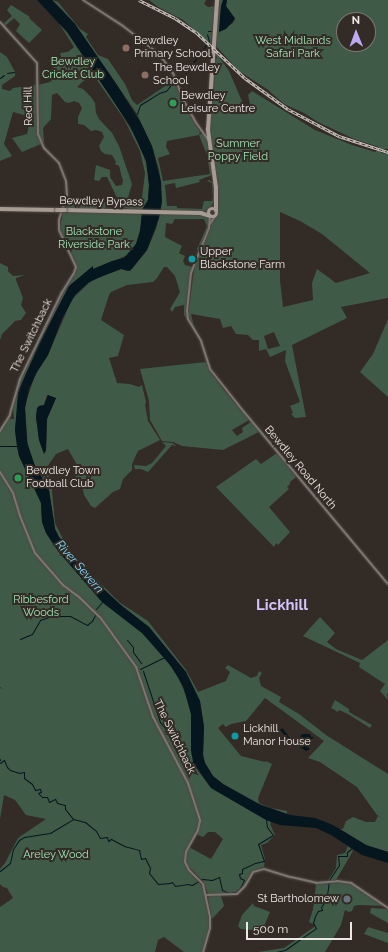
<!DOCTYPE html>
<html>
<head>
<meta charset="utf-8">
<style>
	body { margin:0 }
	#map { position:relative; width:388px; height:952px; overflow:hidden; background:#332b25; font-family:Raleway,sans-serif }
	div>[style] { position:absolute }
	.green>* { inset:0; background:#405a48 }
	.water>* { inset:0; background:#05161e }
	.stream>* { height:1px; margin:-0.5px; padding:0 0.5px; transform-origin:0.5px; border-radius:0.5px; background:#05161e }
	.roads { filter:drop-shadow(0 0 1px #514944) drop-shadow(0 0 1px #514944) }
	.secondary>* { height:2px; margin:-1px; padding:0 1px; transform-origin:1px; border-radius:1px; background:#7c7671 }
	.highway>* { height:3.5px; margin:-1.75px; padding:0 1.75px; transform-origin:1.75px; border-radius:1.75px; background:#a69c94 }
	.highway>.ring { margin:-1.75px; padding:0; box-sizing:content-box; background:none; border:3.5px solid #a69c94; border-radius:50% }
	.rail>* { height:2.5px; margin-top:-1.25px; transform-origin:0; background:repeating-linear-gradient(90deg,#332b25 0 3px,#ccc5c1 0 6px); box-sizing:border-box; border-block:1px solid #ccc5c1 }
	.bridges { filter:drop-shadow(0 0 1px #514944) drop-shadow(0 0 1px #514944) }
	.highway-bridge>* { height:3.5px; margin:-1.75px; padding:0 1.75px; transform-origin:1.75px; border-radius:1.75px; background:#a69c94 }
	.dots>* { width:11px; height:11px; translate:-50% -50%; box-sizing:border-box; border:2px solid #332b25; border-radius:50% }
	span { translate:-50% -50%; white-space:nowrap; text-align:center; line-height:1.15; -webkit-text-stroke:4px #332b25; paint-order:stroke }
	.poi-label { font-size:11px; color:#eee8e4 }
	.left { translate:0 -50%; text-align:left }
	.right { translate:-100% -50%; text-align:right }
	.park-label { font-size:11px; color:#9ee9b7 }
	.street-label { font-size:11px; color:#eee8e4 }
	.water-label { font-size:12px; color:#7dd8fd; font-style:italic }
	.district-label { font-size:15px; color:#d3c4fe; font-weight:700 }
	.north { position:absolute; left:336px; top:12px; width:40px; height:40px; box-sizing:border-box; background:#332b25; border:1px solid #7e7771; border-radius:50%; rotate:359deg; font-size:11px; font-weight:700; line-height:16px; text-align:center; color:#eee8e4 }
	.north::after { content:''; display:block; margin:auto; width:14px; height:18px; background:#bea9f5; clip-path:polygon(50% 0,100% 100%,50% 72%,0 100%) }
	.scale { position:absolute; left:246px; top:922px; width:106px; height:18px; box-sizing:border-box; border:2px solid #eee8e4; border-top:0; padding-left:5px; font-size:12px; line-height:14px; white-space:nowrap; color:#eee8e4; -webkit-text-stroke:3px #332b25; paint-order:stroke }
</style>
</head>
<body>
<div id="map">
	<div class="green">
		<div style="clip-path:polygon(evenodd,52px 0,58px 2px,80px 29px,88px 34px,86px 37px,98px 55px,108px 59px,125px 84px,132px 100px,137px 105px,174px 80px,183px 102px,200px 132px,199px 135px,203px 133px,207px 139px,212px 175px,199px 180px,200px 182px,176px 188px,175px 183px,165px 185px,167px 206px,177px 206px,177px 208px,202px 209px,204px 201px,212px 201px,213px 198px,212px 183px,207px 181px,209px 180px,214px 183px,215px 196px,214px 202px,208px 210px,203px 212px,161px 211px,161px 182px,159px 170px,153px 149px,137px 114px,75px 24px,52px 0,199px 135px,207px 155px,210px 174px,163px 181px,158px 158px,170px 154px,166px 147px,167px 141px,199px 135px)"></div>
		<div style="clip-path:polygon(149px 0,206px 0,204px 4px,208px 7px,215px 6px,211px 44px,183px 20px,158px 7px)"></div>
		<div style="clip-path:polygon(evenodd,219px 0,223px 0,220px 14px,219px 32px,233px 23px,235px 18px,226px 6px,227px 0,388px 0,388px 149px,379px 149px,379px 147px,354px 139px,318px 122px,304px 113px,284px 104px,267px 89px,239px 71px,215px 45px,219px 0,344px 20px,368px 20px,368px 44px,344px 44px,344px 20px)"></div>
		<div style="clip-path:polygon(11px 5px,30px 17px,29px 18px,42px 30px,29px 43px,16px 31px,20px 24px,14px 18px,5px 26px,3px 24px,12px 16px,7px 10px)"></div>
		<div style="clip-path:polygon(evenodd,57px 20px,67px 32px,112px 98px,138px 141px,147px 165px,149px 185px,148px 200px,142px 210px,128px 211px,128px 209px,121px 206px,107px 177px,102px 177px,99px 181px,94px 180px,96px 165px,110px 170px,110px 177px,116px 186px,122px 185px,123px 181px,119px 166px,115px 164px,116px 162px,112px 155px,105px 154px,101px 151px,99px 146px,104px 137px,102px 132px,96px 130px,91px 131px,84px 125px,78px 124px,78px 117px,82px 108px,79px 103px,74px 101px,69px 103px,65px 102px,57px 93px,52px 95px,51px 119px,43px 128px,44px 141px,43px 144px,39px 134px,38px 85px,50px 82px,58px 75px,51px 70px,62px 60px,60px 53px,68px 52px,74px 47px,57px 20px,92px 73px,124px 119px,140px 151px,145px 173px,141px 206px,135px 206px,127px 201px,132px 184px,119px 146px,112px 133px,99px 119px,96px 113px,95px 103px,91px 97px,83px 89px,77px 87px,92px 73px)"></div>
		<div style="clip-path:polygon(evenodd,215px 51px,229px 71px,244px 106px,250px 104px,248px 95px,252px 91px,315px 130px,352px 145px,375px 152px,378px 150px,381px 150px,381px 153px,388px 154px,388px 298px,341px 307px,347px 318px,292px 345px,306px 417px,295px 418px,291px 414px,293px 413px,290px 406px,300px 402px,285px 361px,286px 350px,270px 357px,266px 349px,259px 351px,259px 340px,253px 340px,248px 335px,236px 334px,231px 326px,223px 328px,220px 319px,191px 314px,194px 327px,188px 315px,194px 270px,211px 224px,217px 214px,209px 136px,214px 59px,217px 58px,215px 51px,280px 212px,300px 221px,322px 234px,370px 273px,336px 283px,317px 269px,312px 283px,313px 300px,283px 307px,280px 280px,280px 212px,215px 51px,274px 332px,280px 346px,268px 349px,264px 336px,274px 332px)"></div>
		<div style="clip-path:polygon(0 52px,7px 57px,15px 72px,15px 76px,2px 85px,2px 89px,10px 91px,13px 88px,36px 85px,37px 129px,41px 144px,22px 152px,12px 138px,27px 134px,31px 117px,13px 112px,4px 144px,12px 156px,0 161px)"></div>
		<div style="clip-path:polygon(72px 202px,75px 205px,107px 202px,111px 202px,111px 204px,103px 209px,64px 209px)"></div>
		<div style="clip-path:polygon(evenodd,63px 212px,142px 213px,142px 222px,136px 244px,128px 255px,93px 269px,93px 266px,69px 286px,40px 342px,20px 387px,15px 430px,17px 446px,19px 456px,41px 503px,42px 522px,46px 533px,58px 551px,102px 602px,142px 633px,162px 654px,178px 677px,188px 700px,191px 714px,191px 750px,196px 768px,211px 788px,271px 822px,270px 824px,275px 835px,267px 843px,261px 845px,265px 859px,264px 867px,253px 871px,244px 886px,237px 894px,208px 894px,203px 881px,184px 862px,189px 871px,203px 887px,209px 917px,209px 927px,202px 952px,184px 952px,164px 937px,158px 940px,155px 952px,0 952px,0 907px,13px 898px,7px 888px,3px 887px,0 884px,0 869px,5px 863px,18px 838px,46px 819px,26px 815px,15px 800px,4px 795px,0 819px,0 688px,3px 689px,0 687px,0 432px,11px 415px,10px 419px,14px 419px,13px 408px,21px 379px,61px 294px,76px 272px,75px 261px,62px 236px,60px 228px,63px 212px,208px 832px,215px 832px,223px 839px,211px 859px,189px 847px,196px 834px,203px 837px,208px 832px)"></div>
		<div style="clip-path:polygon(evenodd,160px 213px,202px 214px,209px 217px,208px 229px,198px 251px,197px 249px,207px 226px,204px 219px,175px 219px,172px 224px,166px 223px,165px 237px,182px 246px,179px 253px,185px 256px,183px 261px,185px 265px,192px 267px,186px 307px,187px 318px,192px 328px,184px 315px,184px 305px,175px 307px,172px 312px,170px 309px,180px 292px,175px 276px,167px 267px,164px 267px,157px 278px,153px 282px,127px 285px,111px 292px,109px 295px,101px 320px,124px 335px,118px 356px,109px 358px,117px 383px,130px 384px,139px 387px,142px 385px,146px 402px,145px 405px,148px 421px,160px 440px,138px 451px,132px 464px,132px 470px,123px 479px,120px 489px,113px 492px,95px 508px,91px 506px,84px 495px,83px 490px,75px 475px,80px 470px,68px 449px,56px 454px,45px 470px,51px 480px,55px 523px,62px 537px,71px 551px,59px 537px,55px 529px,49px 490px,33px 462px,28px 449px,25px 408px,27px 399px,35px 375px,48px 355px,72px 299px,92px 280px,121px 269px,127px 271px,132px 269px,147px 250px,156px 229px,160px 213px,47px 395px,56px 398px,47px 419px,46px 450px,44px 454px,39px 440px,36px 417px,37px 409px,39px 406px,44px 405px,47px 395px)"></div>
		<div style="clip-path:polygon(0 263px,8px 267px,8px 271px,13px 276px,25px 275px,16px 278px,16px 280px,23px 298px,21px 305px,26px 313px,21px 320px,15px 321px,2px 334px,0 340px)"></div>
		<div style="clip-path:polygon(388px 319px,388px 397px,360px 372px,373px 354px)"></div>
		<div style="clip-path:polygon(206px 362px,213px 375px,224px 390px,249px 420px,232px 430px,237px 436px,243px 432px,242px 428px,251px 422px,259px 432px,223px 450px,182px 446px,173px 442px,162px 441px,150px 420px,149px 401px,140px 369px)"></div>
		<div style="clip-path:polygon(162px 442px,172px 443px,177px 446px,172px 445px,148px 472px,141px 469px,135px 469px,134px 465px,146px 466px,152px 463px,166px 446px)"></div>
		<div style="clip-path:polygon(277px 453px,296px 477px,290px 482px,290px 484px,287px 487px,289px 489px,269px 507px,290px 532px,278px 545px,276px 543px,274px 547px,216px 487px,256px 459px,261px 464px)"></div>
		<div style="clip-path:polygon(92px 575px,119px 602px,148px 621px,186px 670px,198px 692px,226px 681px,230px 672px,225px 668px,228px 665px,251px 678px,257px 676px,259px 671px,262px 673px,259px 678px,261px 686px,281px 697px,279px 702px,299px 714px,326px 735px,388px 774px,388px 852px,366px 845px,340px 829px,343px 829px,346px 821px,353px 817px,366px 822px,375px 822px,378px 816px,384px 819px,377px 815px,357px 787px,320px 762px,308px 758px,324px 741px,265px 698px,246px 721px,231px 724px,226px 727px,223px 724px,218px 728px,241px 756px,265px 762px,266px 761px,272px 764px,258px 798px,259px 803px,271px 808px,287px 811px,287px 814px,254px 802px,223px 784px,213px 776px,205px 763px,203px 755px,204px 727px,200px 701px,186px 672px,149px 627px,116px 601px,95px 581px,91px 576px)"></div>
		<div style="clip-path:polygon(320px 617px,335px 633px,327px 642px,336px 649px,362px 660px,388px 640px,388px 693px,387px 694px,388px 700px,380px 691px,385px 684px,359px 667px,360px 663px,303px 636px)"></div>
		<div style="clip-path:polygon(335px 700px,349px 709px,349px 712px,372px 725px,370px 728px,348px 714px,339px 710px,338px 712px,331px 708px)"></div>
		<div style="clip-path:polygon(348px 846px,353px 851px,336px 880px,327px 882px,336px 868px,337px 855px,345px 853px)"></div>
		<div style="clip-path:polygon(336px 882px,353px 885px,384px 906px,359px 905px,354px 906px,352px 911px,349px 912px,345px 910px,341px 925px,325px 952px,258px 952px,284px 948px,314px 927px,315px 925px,309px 922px,313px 909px,316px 884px)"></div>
		<div style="clip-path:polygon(209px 896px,221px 896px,224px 906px,212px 919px,208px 899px)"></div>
		<div style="clip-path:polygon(253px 903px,254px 906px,270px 912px,262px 931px,253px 933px,252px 930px,241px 929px,238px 926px,242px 915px)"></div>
		<div style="clip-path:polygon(371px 908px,388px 909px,388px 923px,370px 913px)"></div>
		<div style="clip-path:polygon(368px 927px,388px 933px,388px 943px,364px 934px)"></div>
	</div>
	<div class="water">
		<div style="clip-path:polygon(37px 0,52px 0,63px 11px,75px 24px,115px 82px,141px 123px,152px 146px,161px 182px,162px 202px,159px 218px,147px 250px,130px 271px,121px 269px,98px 278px,88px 283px,75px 295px,62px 319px,48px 355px,37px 372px,29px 389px,25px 408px,27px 442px,35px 466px,49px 490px,55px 529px,59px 537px,95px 581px,122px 606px,149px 627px,186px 672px,200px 701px,204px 727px,203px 755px,205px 763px,213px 776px,223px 784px,261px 805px,290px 815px,315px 818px,333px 825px,366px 845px,388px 852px,388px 863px,362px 855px,331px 835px,316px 828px,280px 825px,266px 820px,211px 788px,193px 762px,191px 750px,191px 714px,183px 686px,171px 666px,142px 633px,102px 602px,58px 551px,46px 533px,42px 522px,41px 503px,19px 456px,17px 446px,15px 430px,18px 392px,40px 342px,69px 286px,93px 266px,93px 269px,112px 261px,124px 258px,136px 244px,140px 232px,142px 210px,148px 200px,149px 185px,146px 161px,130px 126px,67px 32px)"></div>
		<div style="clip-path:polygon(223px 0,227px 0,226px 6px,235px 19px,226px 29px,219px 32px,221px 6px)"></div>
		<div style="clip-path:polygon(48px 395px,56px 398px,47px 419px,46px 450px,44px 454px,39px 440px,36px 417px,37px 408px,39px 406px,44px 405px)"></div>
		<div style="clip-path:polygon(282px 728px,290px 738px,292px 739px,300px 737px,302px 734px,310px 734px,311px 737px,314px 737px,310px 741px,304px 737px,301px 739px,293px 740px,303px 742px,310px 749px,306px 751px,288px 739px,280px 730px)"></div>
	</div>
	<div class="stream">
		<div style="left:208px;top:31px;width:3px"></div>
		<div style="left:7px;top:73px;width:7px;rotate:-8deg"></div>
		<div style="left:0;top:78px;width:5px;rotate:-37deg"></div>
		<div style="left:178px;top:78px;width:4px"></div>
		<div style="left:182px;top:78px;width:46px;rotate:-53.9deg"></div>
		<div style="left:209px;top:41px;width:7px;rotate:-106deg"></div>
		<div style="left:137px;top:114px;width:9px;rotate:-72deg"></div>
		<div style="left:140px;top:105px;width:22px;rotate:-32deg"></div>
		<div style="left:159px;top:93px;width:7px;rotate:-16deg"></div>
		<div style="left:166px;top:91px;width:13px;rotate:-51deg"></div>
		<div style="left:0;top:446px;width:17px"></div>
		<div style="left:96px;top:609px;width:9px;rotate:-49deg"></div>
		<div style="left:20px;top:639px;width:13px;rotate:-23deg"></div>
		<div style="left:32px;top:634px;width:16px;rotate:-60deg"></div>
		<div style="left:40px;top:620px;width:18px;rotate:-19deg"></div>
		<div style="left:57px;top:614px;width:4px;rotate:34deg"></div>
		<div style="left:60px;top:616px;width:10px"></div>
		<div style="left:70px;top:616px;width:19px;rotate:28deg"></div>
		<div style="left:87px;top:625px;width:6px;rotate:-39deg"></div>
		<div style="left:92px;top:621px;width:7px;rotate:-63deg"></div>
		<div style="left:127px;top:640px;width:9px;rotate:49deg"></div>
		<div style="left:133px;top:647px;width:5px;rotate:90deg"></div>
		<div style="left:133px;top:652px;width:14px;rotate:54deg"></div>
		<div style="left:140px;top:669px;width:28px;rotate:-26deg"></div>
		<div style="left:143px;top:671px;width:54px;rotate:71.6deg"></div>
		<div style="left:160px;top:722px;width:14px;rotate:51deg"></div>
		<div style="left:169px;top:733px;width:30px;rotate:60deg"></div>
		<div style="left:184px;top:759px;width:8px;rotate:40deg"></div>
		<div style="left:190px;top:764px;width:4px;rotate:-34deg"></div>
		<div style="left:0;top:759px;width:1px;rotate:90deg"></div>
		<div style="left:0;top:763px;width:5px;rotate:-37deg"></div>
		<div style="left:4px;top:760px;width:8px;rotate:67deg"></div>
		<div style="left:7px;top:767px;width:4px;rotate:45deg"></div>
		<div style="left:10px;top:770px;width:9px;rotate:18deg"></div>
		<div style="left:19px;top:773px;width:5px;rotate:-11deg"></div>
		<div style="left:24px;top:772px;width:6px;rotate:90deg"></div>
		<div style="left:24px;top:778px;width:10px;rotate:37deg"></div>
		<div style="left:32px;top:784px;width:7px;rotate:63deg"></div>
		<div style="left:35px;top:790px;width:5px;rotate:-11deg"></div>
		<div style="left:40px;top:789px;width:3px;rotate:72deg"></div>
		<div style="left:41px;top:792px;width:3px;rotate:162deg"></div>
		<div style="left:38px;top:793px;width:6px;rotate:45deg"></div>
		<div style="left:42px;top:797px;width:5px"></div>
		<div style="left:47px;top:797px;width:5px;rotate:68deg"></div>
		<div style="left:49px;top:802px;width:7px;rotate:-27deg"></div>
		<div style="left:55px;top:799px;width:4px;rotate:63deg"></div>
		<div style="left:57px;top:803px;width:8px;rotate:14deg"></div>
		<div style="left:65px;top:805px;width:4px;rotate:90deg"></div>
		<div style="left:65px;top:809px;width:13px;rotate:51deg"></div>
		<div style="left:73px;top:819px;width:12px;rotate:14deg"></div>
		<div style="left:85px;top:822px;width:14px;rotate:39deg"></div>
		<div style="left:96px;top:831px;width:8px;rotate:60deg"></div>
		<div style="left:100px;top:838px;width:7px;rotate:-8deg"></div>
		<div style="left:107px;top:837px;width:4px;rotate:76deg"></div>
		<div style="left:108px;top:841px;width:4px;rotate:-34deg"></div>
		<div style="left:111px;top:839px;width:15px;rotate:28deg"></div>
		<div style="left:124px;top:846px;width:16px;rotate:15deg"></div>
		<div style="left:139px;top:850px;width:9px;rotate:77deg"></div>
		<div style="left:141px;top:859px;width:4px;rotate:-14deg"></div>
		<div style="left:145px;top:858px;width:11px;rotate:63deg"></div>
		<div style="left:150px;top:868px;width:5px;rotate:101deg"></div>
		<div style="left:149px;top:873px;width:14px;rotate:51deg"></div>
		<div style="left:158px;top:884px;width:12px;rotate:-5deg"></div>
		<div style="left:170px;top:883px;width:2px;rotate:-27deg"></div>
		<div style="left:172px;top:882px;width:5px;rotate:53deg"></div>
		<div style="left:175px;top:886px;width:12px;rotate:-9deg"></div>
		<div style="left:187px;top:884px;width:5px;rotate:11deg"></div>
		<div style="left:192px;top:885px;width:12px;rotate:-31deg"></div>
		<div style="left:202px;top:879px;width:10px;rotate:6deg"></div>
		<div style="left:212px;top:880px;width:8px;rotate:-23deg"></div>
		<div style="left:219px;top:877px;width:13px;rotate:77deg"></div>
		<div style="left:222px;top:890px;width:8px;rotate:23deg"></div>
		<div style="left:229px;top:893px;width:7px;rotate:-8deg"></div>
		<div style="left:236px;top:892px;width:6px;rotate:-45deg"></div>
		<div style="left:240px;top:888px;width:9px;rotate:-63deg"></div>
		<div style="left:244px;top:880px;width:4px;rotate:-153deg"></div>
		<div style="left:240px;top:878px;width:4px;rotate:-104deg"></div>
		<div style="left:239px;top:874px;width:3px;rotate:-18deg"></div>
		<div style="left:242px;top:873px;width:4px;rotate:-90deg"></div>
		<div style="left:242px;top:869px;width:14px;rotate:-25deg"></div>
		<div style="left:255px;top:863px;width:9px;rotate:-13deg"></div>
		<div style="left:264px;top:861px;width:18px;rotate:-109deg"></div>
		<div style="left:258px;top:844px;width:17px;rotate:-31deg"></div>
		<div style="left:273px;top:835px;width:10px;rotate:-127deg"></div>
		<div style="left:267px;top:827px;width:7px;rotate:-98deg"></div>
		<div style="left:0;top:871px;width:13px;rotate:-39deg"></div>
		<div style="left:10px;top:863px;width:14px;rotate:-78deg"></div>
		<div style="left:13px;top:849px;width:11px;rotate:-56deg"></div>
		<div style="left:19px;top:840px;width:6px;rotate:-31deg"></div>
		<div style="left:24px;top:837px;width:26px;rotate:-9deg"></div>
		<div style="left:50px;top:833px;width:27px;rotate:-31deg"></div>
		<div style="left:266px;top:952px;width:9px"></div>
		<div style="left:276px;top:952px;width:9px;rotate:-13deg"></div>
		<div style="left:285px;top:950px;width:38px;rotate:-35deg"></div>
		<div style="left:316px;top:928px;width:6px;rotate:-121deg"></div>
		<div style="left:313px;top:923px;width:7px;rotate:-74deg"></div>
		<div style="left:315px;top:916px;width:6px;rotate:-59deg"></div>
		<div style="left:318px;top:911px;width:4px;rotate:-14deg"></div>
		<div style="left:322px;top:910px;width:3px;rotate:-108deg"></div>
		<div style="left:321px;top:907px;width:5px;rotate:-53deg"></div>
		<div style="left:324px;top:903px;width:7px;rotate:-117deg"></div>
		<div style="left:321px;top:897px;width:4px;rotate:14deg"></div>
		<div style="left:325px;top:898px;width:4px;rotate:-56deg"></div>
		<div style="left:327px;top:895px;width:15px;rotate:-82deg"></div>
		<div style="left:329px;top:880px;width:18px;rotate:-56deg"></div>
		<div style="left:339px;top:865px;width:9px;rotate:-96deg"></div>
		<div style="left:338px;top:856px;width:9px"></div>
		<div style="left:347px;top:856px;width:4px;rotate:-90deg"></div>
		<div style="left:347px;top:852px;width:5px;rotate:-37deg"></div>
	</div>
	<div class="roads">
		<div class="secondary">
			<div style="left:83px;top:0;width:48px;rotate:33deg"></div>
			<div style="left:123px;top:26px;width:46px;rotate:37.9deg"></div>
			<div style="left:159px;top:54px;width:24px;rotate:54deg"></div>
			<div style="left:173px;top:73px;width:30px;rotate:69deg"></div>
			<div style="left:184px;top:101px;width:26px;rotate:61deg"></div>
			<div style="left:197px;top:124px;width:19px;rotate:55deg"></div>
			<div style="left:0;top:22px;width:55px;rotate:47.9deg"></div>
			<div style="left:37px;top:63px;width:71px;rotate:89.2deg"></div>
			<div style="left:38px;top:134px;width:15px;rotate:67deg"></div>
			<div style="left:44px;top:148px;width:21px;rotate:45deg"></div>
			<div style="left:59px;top:163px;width:19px;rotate:69deg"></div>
			<div style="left:66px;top:181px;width:14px;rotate:86deg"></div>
			<div style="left:67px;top:195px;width:26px;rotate:108deg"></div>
			<div style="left:59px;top:220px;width:10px;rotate:90deg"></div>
			<div style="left:59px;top:230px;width:41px;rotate:65.3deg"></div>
			<div style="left:76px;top:267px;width:6px;rotate:108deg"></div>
			<div style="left:74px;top:273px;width:22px;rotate:122deg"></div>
			<div style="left:62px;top:292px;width:97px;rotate:115.8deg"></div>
			<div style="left:20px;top:379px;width:37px;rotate:106deg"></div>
			<div style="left:10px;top:415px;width:19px;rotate:122deg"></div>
			<div style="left:210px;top:216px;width:12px;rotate:95deg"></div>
			<div style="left:209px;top:228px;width:48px;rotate:111.8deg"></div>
			<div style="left:191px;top:273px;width:37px;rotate:96deg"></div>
			<div style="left:187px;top:310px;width:9px;rotate:84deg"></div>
			<div style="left:188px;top:319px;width:26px;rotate:59deg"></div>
			<div style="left:201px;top:341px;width:29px;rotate:72deg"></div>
			<div style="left:210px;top:369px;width:55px;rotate:51.7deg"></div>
			<div style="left:244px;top:412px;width:224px;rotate:50.1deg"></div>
			<div style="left:210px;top:224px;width:9px;rotate:-58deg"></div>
			<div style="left:0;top:472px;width:25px;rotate:58deg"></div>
			<div style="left:13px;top:493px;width:24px;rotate:73deg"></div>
			<div style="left:20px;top:516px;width:40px;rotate:68deg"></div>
			<div style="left:35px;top:553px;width:43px;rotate:48.8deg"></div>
			<div style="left:63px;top:585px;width:21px;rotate:37deg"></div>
			<div style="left:80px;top:598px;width:28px;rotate:44deg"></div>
			<div style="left:100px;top:617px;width:62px;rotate:54.2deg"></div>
			<div style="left:136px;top:667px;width:53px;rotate:71.2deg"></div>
			<div style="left:153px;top:717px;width:75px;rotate:62.1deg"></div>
			<div style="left:188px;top:783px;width:40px;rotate:72deg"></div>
			<div style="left:200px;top:821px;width:9px;rotate:103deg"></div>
			<div style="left:198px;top:830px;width:25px;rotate:119deg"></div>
			<div style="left:186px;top:852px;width:10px;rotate:96deg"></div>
			<div style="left:185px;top:862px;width:9px;rotate:63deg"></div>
			<div style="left:189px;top:870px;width:20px;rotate:45deg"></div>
			<div style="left:203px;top:884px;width:34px;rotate:78deg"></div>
			<div style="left:210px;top:917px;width:11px;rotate:90deg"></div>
			<div style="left:210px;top:928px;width:25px;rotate:106deg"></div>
			<div style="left:207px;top:895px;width:30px;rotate:-2deg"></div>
			<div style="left:237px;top:894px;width:11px;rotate:-45deg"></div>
			<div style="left:245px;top:886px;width:16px;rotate:-60deg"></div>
			<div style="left:253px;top:872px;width:11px;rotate:-15deg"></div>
			<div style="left:264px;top:869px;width:28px;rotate:17deg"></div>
			<div style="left:291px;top:877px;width:26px;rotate:13deg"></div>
			<div style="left:316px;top:883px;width:21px;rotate:-5deg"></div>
			<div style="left:337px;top:881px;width:14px;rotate:8deg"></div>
			<div style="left:351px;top:883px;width:45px;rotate:34deg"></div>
		</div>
		<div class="highway">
			<div class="ring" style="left:209px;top:209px;width:4.5px;height:4.5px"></div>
			<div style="left:0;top:209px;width:57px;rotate:1deg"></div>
			<div style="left:65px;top:210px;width:136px;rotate:1.3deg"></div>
			<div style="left:201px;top:213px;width:9px;rotate:18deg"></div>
			<div style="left:216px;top:211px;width:23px;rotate:-90deg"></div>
			<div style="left:216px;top:188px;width:59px;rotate:-97.9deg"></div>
			<div style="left:208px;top:130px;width:130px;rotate:-86deg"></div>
		</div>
	</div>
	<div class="rail">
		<div style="left:139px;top:0;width:40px;rotate:26.6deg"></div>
		<div style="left:175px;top:18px;width:25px;rotate:34deg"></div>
		<div style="left:196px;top:32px;width:67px;rotate:43.2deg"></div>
		<div style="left:245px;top:78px;width:53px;rotate:35.8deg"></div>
		<div style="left:288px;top:109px;width:58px;rotate:27.9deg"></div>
		<div style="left:339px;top:136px;width:52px;rotate:18.1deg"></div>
	</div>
	<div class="bridges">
		<div class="highway-bridge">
			<div style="left:57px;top:210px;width:8px"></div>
		</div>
	</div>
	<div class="dots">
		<div style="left:126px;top:48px;background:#8d6e63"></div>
		<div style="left:145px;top:75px;background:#8d6e63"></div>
		<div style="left:173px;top:103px;background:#2e9e5b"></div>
		<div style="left:192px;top:259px;background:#0f9aa8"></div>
		<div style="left:18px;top:478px;background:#2e9e5b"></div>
		<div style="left:235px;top:736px;background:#0f9aa8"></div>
		<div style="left:347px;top:899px;background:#6b7280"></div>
	</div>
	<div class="poi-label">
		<span class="left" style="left:134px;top:48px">Bewdley<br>Primary School</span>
		<span class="left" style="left:153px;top:75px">The Bewdley<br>School</span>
		<span class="left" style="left:181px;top:103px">Bewdley<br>Leisure Centre</span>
		<span class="left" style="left:200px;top:259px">Upper<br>Blackstone Farm</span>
		<span class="left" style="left:26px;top:478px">Bewdley Town<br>Football Club</span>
		<span class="left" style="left:243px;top:736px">Lickhill<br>Manor House</span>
		<span class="right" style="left:339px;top:899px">St Bartholomew</span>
	</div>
	<div class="park-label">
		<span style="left:293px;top:48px">West Midlands<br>Safari Park</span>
		<span style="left:73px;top:69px">Bewdley<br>Cricket Club</span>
		<span style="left:238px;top:151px">Summer<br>Poppy Field</span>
		<span style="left:94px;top:239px">Blackstone<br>Riverside Park</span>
		<span style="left:41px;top:607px">Ribbesford<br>Woods</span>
		<span style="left:56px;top:855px">Areley Wood</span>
	</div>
	<div class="street-label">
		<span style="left:29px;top:106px;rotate:-91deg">Red Hill</span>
		<span style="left:101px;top:202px;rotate:1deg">Bewdley Bypass</span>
		<span style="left:32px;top:336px;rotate:-64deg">The Switchback</span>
		<span style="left:300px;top:468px;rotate:50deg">Bewdley Road North</span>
		<span style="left:174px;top:737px;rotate:64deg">The Switchback</span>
	</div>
	<div class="water-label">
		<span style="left:79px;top:567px;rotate:49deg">River Severn</span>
	</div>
	<div class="district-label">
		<span style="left:282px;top:606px">Lickhill</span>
	</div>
	<div class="north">N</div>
	<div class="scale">500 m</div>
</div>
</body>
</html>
